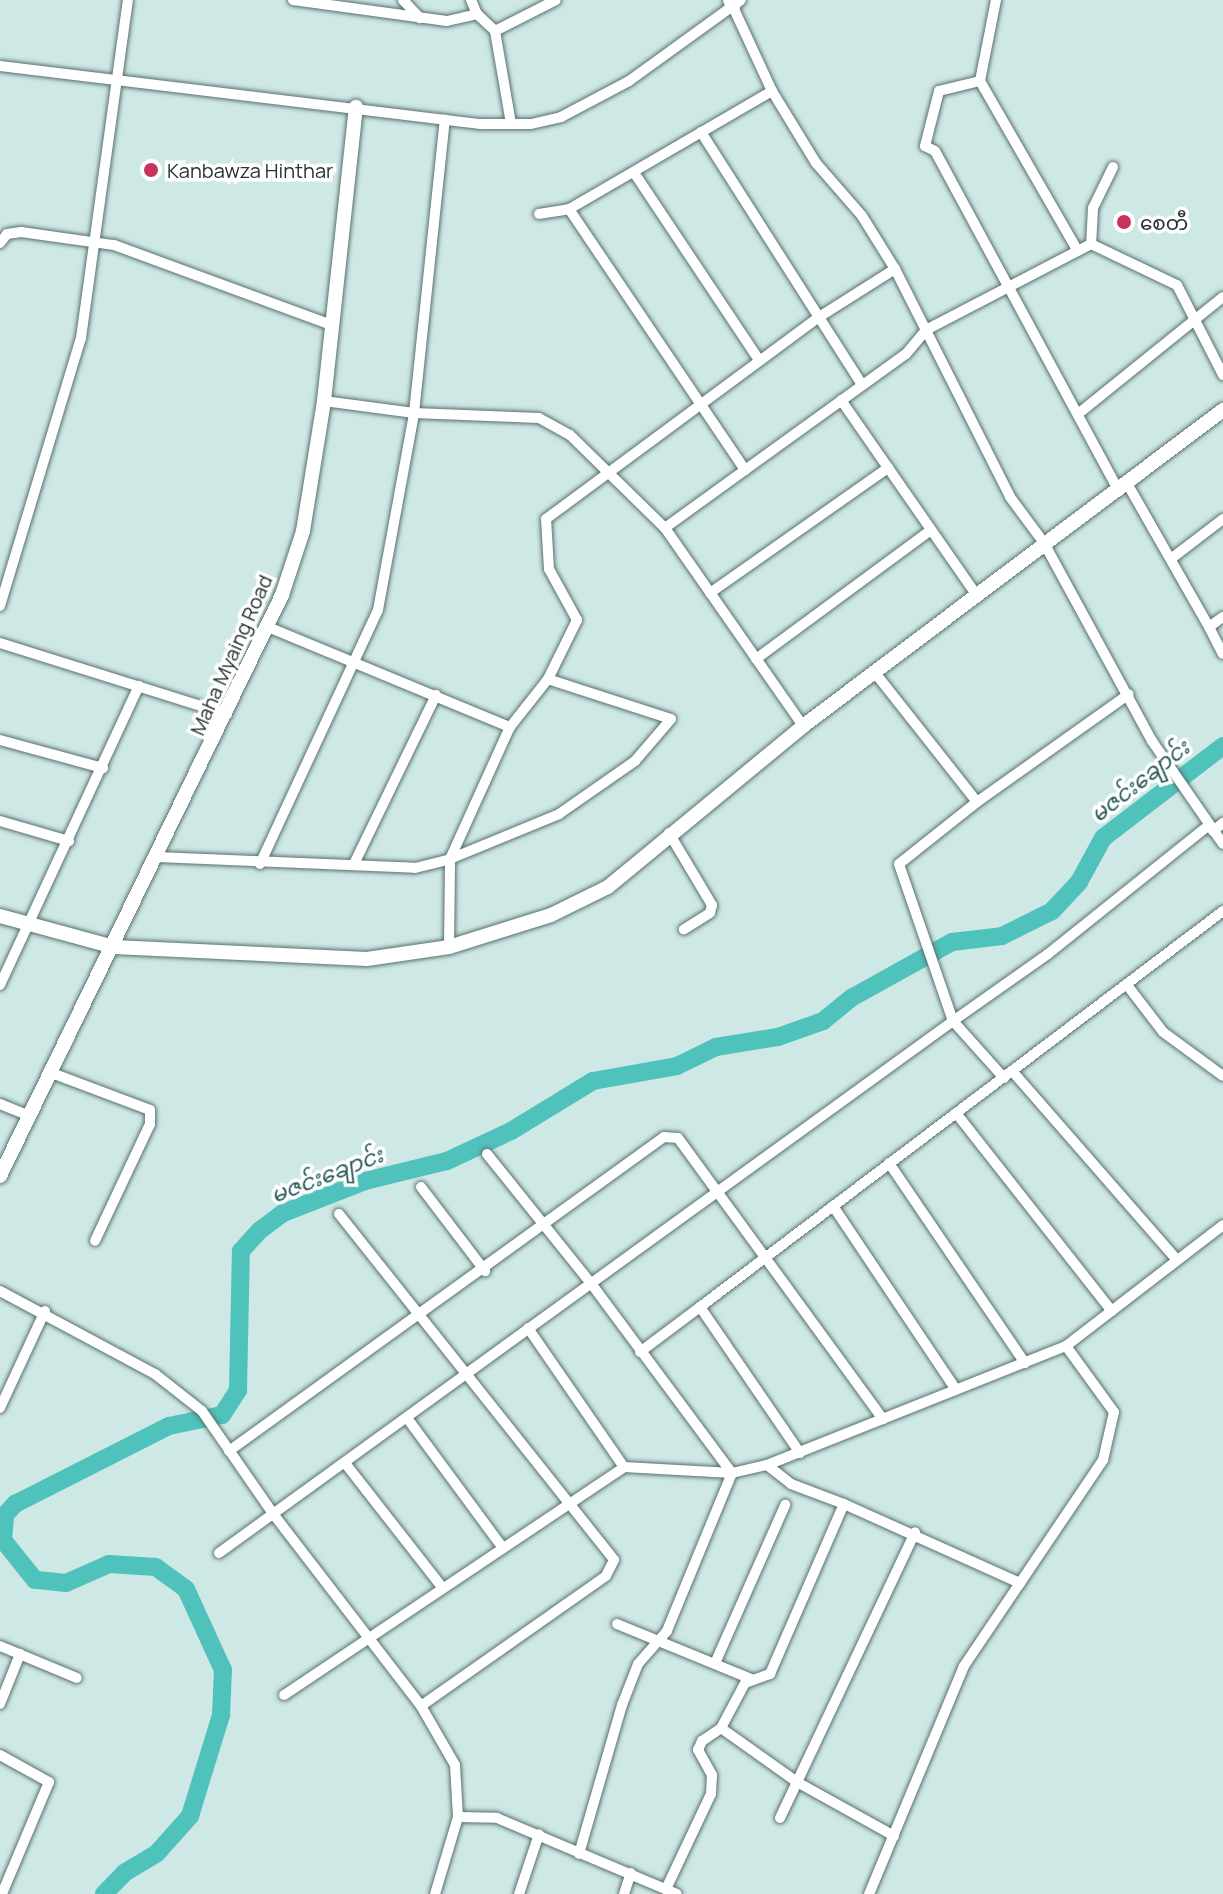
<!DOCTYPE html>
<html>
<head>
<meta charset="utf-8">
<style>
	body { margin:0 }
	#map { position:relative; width:1223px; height:1894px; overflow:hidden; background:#cee8e6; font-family:Manrope,"Noto Sans Myanmar",sans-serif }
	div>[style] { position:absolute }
	.river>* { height:18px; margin:-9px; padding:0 9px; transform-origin:9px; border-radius:9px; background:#50c2bc }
	.roads { filter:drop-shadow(0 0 2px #59706f) drop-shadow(0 0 2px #59706f) }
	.street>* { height:10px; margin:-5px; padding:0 5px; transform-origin:5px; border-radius:5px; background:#fff }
	.secondary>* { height:14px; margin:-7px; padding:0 7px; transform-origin:7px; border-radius:7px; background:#fff }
	.dots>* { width:22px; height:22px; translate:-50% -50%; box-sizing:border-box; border:4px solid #fff; border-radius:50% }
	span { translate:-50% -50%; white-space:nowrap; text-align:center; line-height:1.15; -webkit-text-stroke:7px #fff; paint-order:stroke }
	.poi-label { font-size:20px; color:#283231 }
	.left { translate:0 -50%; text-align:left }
	.street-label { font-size:20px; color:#283231 }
	.water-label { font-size:22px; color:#285957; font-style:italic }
</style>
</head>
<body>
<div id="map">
	<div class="river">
		<div style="left:104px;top:1894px;width:29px;rotate:-46deg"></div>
		<div style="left:124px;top:1873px;width:39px;rotate:-31deg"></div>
		<div style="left:157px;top:1853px;width:50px;rotate:-48.3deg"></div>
		<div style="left:190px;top:1816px;width:106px;rotate:-72.9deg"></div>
		<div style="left:221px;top:1715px;width:45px;rotate:-87.5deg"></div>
		<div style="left:223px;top:1670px;width:89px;rotate:-114.6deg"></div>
		<div style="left:186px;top:1589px;width:37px;rotate:-144deg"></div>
		<div style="left:156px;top:1567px;width:47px;rotate:-176.3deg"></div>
		<div style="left:109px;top:1564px;width:47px;rotate:156.2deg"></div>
		<div style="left:66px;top:1583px;width:31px;rotate:-174deg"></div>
		<div style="left:35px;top:1580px;width:51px;rotate:-128.7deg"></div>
		<div style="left:3px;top:1540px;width:25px;rotate:-85deg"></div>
		<div style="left:5px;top:1515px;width:15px;rotate:-48deg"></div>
		<div style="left:15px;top:1504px;width:173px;rotate:-26.9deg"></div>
		<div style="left:169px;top:1426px;width:54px;rotate:-11.7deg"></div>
		<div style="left:222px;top:1415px;width:30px;rotate:-57deg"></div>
		<div style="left:238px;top:1390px;width:139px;rotate:-88.8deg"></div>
		<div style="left:241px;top:1251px;width:27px;rotate:-48deg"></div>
		<div style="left:259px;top:1231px;width:30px;rotate:-37deg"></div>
		<div style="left:283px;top:1213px;width:88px;rotate:-21.3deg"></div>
		<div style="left:365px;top:1181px;width:84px;rotate:-13.7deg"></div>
		<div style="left:447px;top:1161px;width:71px;rotate:-25.1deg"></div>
		<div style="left:511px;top:1131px;width:96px;rotate:-31.4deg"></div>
		<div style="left:593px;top:1081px;width:85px;rotate:-10.1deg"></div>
		<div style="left:677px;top:1066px;width:43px;rotate:-26deg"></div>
		<div style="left:716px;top:1047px;width:63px;rotate:-9.2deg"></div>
		<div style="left:778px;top:1037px;width:48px;rotate:-19.6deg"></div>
		<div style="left:823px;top:1021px;width:38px;rotate:-39deg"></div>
		<div style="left:853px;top:997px;width:113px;rotate:-29.1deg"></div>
		<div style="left:952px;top:942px;width:50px;rotate:-6.8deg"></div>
		<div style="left:1002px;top:936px;width:56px;rotate:-26.6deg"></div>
		<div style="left:1052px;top:911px;width:40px;rotate:-47deg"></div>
		<div style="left:1079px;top:882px;width:50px;rotate:-61.4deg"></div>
		<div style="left:1103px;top:838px;width:151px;rotate:-37.5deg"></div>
	</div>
	<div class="roads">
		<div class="street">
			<div style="left:293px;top:0;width:155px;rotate:7.8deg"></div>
			<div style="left:447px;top:21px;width:31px;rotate:-13deg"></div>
			<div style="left:403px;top:0;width:25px;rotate:47deg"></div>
			<div style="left:471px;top:0;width:15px;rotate:67deg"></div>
			<div style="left:477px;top:14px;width:25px;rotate:43deg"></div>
			<div style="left:495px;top:31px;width:94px;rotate:80.2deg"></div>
			<div style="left:996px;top:0;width:83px;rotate:101.2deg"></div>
			<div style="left:980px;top:81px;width:195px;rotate:60.1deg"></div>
			<div style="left:733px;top:7px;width:93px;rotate:65.1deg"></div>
			<div style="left:772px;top:91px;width:235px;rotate:149.8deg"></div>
			<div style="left:569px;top:209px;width:315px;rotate:56deg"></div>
			<div style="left:745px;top:470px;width:99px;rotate:144.1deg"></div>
			<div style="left:665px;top:528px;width:241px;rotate:55.1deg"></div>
			<div style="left:495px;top:31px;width:68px;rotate:-26.9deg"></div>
			<div style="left:0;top:66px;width:484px;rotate:6.9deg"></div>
			<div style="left:481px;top:124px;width:50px"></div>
			<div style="left:531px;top:124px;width:31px;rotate:-13deg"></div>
			<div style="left:561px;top:117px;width:77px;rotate:-27.9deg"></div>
			<div style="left:629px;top:81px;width:138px;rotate:-35.9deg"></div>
			<div style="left:980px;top:81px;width:42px;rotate:166.3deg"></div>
			<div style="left:939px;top:91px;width:57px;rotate:104.3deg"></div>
			<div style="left:925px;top:146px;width:11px;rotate:27deg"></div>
			<div style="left:935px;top:151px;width:387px;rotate:61.6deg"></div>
			<div style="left:772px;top:91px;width:84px;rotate:58.6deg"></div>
			<div style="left:816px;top:163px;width:70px;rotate:49deg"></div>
			<div style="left:862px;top:216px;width:62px;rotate:58.1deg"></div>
			<div style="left:895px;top:269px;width:255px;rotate:63.2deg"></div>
			<div style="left:1010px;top:497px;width:57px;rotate:53.5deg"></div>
			<div style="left:1044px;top:543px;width:226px;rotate:61.4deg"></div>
			<div style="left:1152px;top:741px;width:125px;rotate:55.4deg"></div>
			<div style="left:701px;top:132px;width:300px;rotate:57.5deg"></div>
			<div style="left:1113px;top:167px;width:46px;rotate:116deg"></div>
			<div style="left:1093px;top:208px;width:36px;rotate:93deg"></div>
			<div style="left:1091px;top:244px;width:95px;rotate:25.5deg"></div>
			<div style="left:1177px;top:285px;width:101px;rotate:62.9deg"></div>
			<div style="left:635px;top:174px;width:224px;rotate:56.3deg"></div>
			<div style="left:539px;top:214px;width:30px;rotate:-9deg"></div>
			<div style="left:0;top:243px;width:11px;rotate:-52deg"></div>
			<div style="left:7px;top:234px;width:14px;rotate:-8deg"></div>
			<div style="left:21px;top:232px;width:94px;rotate:8deg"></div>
			<div style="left:114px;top:245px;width:234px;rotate:20.2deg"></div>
			<div style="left:841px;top:400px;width:240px;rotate:55.2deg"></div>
			<div style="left:324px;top:401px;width:91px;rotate:7.6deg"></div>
			<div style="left:414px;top:413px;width:125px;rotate:2.3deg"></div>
			<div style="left:539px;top:418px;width:35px;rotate:29deg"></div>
			<div style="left:570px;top:435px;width:133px;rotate:44.4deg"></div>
			<div style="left:1078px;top:414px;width:186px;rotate:-38.9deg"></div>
			<div style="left:745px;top:470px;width:198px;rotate:-35.8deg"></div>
			<div style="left:906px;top:354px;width:31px;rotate:-50deg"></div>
			<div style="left:926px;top:330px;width:186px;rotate:-27.5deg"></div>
			<div style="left:1128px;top:485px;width:163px;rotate:60.3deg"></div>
			<div style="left:1209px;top:627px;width:17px;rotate:-36deg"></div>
			<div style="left:1172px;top:558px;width:64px;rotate:-37.4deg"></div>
			<div style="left:710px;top:593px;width:218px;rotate:-35.1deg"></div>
			<div style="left:0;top:606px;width:280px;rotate:-73.2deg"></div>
			<div style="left:81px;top:338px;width:341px;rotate:-82.1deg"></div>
			<div style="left:268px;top:627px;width:262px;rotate:22.5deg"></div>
			<div style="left:1209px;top:627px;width:30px;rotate:63deg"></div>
			<div style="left:0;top:643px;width:238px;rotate:17.4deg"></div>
			<div style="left:756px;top:659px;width:217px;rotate:-36.4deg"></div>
			<div style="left:876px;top:674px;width:163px;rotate:51.7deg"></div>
			<div style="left:0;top:740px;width:107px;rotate:15.2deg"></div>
			<div style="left:0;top:821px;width:72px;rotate:16.2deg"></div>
			<div style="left:1213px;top:831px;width:13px;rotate:-39deg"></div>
			<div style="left:669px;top:833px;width:84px;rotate:59.2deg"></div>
			<div style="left:712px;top:905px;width:8px;rotate:104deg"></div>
			<div style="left:710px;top:913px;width:31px;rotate:148deg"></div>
			<div style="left:157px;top:857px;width:258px;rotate:2.4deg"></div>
			<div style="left:415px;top:868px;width:36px;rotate:-14deg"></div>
			<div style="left:450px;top:859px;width:118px;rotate:-22.4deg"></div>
			<div style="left:559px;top:814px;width:93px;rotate:-34.9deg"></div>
			<div style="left:635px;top:761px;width:55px;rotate:-49.4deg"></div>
			<div style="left:671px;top:719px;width:129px;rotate:-162deg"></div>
			<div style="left:260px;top:864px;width:280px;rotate:-65.1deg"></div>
			<div style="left:378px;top:610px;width:200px;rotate:-79.6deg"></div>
			<div style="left:414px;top:413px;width:295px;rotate:-84deg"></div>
			<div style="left:354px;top:864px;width:188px;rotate:-64.1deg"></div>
			<div style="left:449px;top:947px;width:88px;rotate:-89.3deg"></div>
			<div style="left:450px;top:859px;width:145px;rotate:-65.6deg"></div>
			<div style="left:510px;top:727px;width:61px;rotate:-51.6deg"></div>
			<div style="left:548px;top:679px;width:66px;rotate:-63.8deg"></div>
			<div style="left:577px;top:620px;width:58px;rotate:-118.8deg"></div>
			<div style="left:549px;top:569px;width:50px;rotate:-93.4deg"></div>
			<div style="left:546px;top:519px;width:340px;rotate:-36.5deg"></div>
			<div style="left:819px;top:317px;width:90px;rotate:-32.3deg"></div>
			<div style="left:0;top:985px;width:330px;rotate:-65.1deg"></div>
			<div style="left:1127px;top:985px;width:59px;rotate:52.5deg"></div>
			<div style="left:1163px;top:1032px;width:74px;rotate:36.3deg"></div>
			<div style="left:49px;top:1072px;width:108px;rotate:20.6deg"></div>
			<div style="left:150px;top:1110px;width:14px;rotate:90deg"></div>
			<div style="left:150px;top:1124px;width:129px;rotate:115.2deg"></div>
			<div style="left:1013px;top:1072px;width:249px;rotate:48.9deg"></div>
			<div style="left:1004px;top:1078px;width:76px;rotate:-131.8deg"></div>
			<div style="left:953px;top:1021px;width:116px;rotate:-35.2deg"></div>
			<div style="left:1048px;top:954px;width:206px;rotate:-38.7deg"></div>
			<div style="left:0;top:1104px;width:31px;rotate:22deg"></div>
			<div style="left:956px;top:1113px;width:252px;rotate:51.8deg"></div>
			<div style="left:487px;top:1154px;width:164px;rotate:51.2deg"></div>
			<div style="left:590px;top:1282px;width:238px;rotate:53.4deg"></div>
			<div style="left:732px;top:1473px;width:171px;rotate:112.4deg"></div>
			<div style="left:667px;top:1631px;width:44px;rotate:131.3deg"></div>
			<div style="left:638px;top:1664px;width:44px;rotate:111.3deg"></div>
			<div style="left:622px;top:1705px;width:155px;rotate:106.1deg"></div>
			<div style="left:889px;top:1163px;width:242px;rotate:55.8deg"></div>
			<div style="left:421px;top:1187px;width:106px;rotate:52.7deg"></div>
			<div style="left:833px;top:1206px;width:221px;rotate:56.2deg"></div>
			<div style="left:339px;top:1214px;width:442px;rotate:51.5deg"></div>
			<div style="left:614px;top:1560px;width:18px;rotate:117deg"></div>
			<div style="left:606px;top:1576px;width:226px;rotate:144.9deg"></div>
			<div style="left:0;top:1291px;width:176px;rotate:28.2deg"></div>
			<div style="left:155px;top:1374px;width:60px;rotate:38.2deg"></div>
			<div style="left:202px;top:1411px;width:126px;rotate:55.3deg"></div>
			<div style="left:274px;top:1515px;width:241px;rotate:52.4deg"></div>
			<div style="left:421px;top:1706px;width:68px;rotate:60deg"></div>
			<div style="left:455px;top:1765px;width:52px;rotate:86.7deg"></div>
			<div style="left:458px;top:1817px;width:80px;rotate:106.6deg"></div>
			<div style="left:528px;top:1328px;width:169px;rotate:55.4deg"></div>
			<div style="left:1066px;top:1346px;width:198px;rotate:-37.6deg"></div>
			<div style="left:640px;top:1352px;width:75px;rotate:-36.9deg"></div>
			<div style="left:0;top:1408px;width:107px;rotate:-65.1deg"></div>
			<div style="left:407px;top:1418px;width:160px;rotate:53.6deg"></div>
			<div style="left:229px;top:1451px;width:536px;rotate:-35.82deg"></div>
			<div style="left:664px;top:1137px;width:14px;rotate:4deg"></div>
			<div style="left:678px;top:1138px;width:348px;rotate:53.9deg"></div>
			<div style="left:800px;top:1453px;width:177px;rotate:-124.4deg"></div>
			<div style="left:700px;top:1307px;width:656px;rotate:-37.13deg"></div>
			<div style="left:345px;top:1463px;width:157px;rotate:52deg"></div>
			<div style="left:767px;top:1465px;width:31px;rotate:38deg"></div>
			<div style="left:791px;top:1484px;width:57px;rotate:20.7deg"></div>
			<div style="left:219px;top:1553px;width:907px;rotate:-35.93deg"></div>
			<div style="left:953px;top:1021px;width:166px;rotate:-109deg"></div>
			<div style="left:899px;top:864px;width:100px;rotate:-38.5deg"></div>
			<div style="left:977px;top:802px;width:186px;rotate:-35.4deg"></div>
			<div style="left:617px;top:1624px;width:145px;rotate:22.3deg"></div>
			<div style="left:0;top:1646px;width:83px;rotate:22.6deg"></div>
			<div style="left:716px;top:1661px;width:171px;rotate:-66.1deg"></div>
			<div style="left:284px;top:1695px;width:409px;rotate:-33.8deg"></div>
			<div style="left:624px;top:1467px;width:108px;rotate:3.2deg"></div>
			<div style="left:732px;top:1473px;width:36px;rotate:-13deg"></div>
			<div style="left:767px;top:1465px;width:322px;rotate:-21.7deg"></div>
			<div style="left:1066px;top:1346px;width:82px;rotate:54deg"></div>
			<div style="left:1114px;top:1412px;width:49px;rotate:102.9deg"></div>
			<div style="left:1103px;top:1460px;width:249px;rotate:124deg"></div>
			<div style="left:964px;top:1666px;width:247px;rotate:112.6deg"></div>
			<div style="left:0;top:1704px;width:54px;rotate:-68.2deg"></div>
			<div style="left:721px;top:1728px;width:93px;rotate:35.4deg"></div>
			<div style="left:797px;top:1782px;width:111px;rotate:29.1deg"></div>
			<div style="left:0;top:1755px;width:56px;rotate:28.9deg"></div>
			<div style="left:49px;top:1782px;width:121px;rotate:112.8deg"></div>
			<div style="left:458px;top:1817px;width:39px;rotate:1deg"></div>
			<div style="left:497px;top:1818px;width:195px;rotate:22.9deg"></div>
			<div style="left:780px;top:1818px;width:316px;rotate:-64.7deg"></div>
			<div style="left:666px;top:1889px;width:105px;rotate:-64.7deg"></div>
			<div style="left:711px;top:1794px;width:19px;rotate:-87deg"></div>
			<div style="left:712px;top:1775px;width:29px;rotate:-119deg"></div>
			<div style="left:698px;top:1750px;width:10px;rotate:-66deg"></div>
			<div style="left:702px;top:1741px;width:23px;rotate:-34deg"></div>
			<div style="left:721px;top:1728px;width:51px;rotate:-61.9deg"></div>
			<div style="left:745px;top:1683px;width:27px;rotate:-20deg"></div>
			<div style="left:770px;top:1674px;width:185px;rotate:-66.5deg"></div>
			<div style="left:844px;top:1504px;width:193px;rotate:24.2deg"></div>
			<div style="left:519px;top:1894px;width:63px;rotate:-71.6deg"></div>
			<div style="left:624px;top:1894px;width:22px;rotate:-72deg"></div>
		</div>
		<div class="secondary">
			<div style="left:730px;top:0;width:8px;rotate:67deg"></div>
			<div style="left:0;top:916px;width:118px;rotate:15.2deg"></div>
			<div style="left:114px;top:947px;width:253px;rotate:2.7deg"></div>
			<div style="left:367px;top:959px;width:83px;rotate:-8.3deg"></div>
			<div style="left:449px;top:947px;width:107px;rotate:-17.4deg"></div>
			<div style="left:551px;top:915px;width:64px;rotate:-26.2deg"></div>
			<div style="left:608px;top:887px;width:253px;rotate:-39.5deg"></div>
			<div style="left:803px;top:726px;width:526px;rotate:-36.96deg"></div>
			<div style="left:0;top:1176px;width:646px;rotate:-64.11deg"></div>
			<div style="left:282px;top:595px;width:67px;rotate:-71.8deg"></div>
			<div style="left:303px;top:531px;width:132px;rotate:-80.8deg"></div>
			<div style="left:324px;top:401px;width:296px;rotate:-83.8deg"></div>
		</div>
	</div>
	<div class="dots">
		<div style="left:151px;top:170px;background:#c53559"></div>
		<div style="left:1124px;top:222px;background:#c53559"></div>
	</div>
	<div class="poi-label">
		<span class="left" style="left:167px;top:170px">Kanbawza Hinthar</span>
		<span class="left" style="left:1140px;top:222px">စေတီ</span>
	</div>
	<div class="street-label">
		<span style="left:231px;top:655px;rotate:-66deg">Maha Myaing Road</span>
	</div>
	<div class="water-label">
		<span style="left:1140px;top:781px;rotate:-38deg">မဇင်းချောင်း</span>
		<span style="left:327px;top:1175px;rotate:-21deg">မဇင်းချောင်း</span>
	</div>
</div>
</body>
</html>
